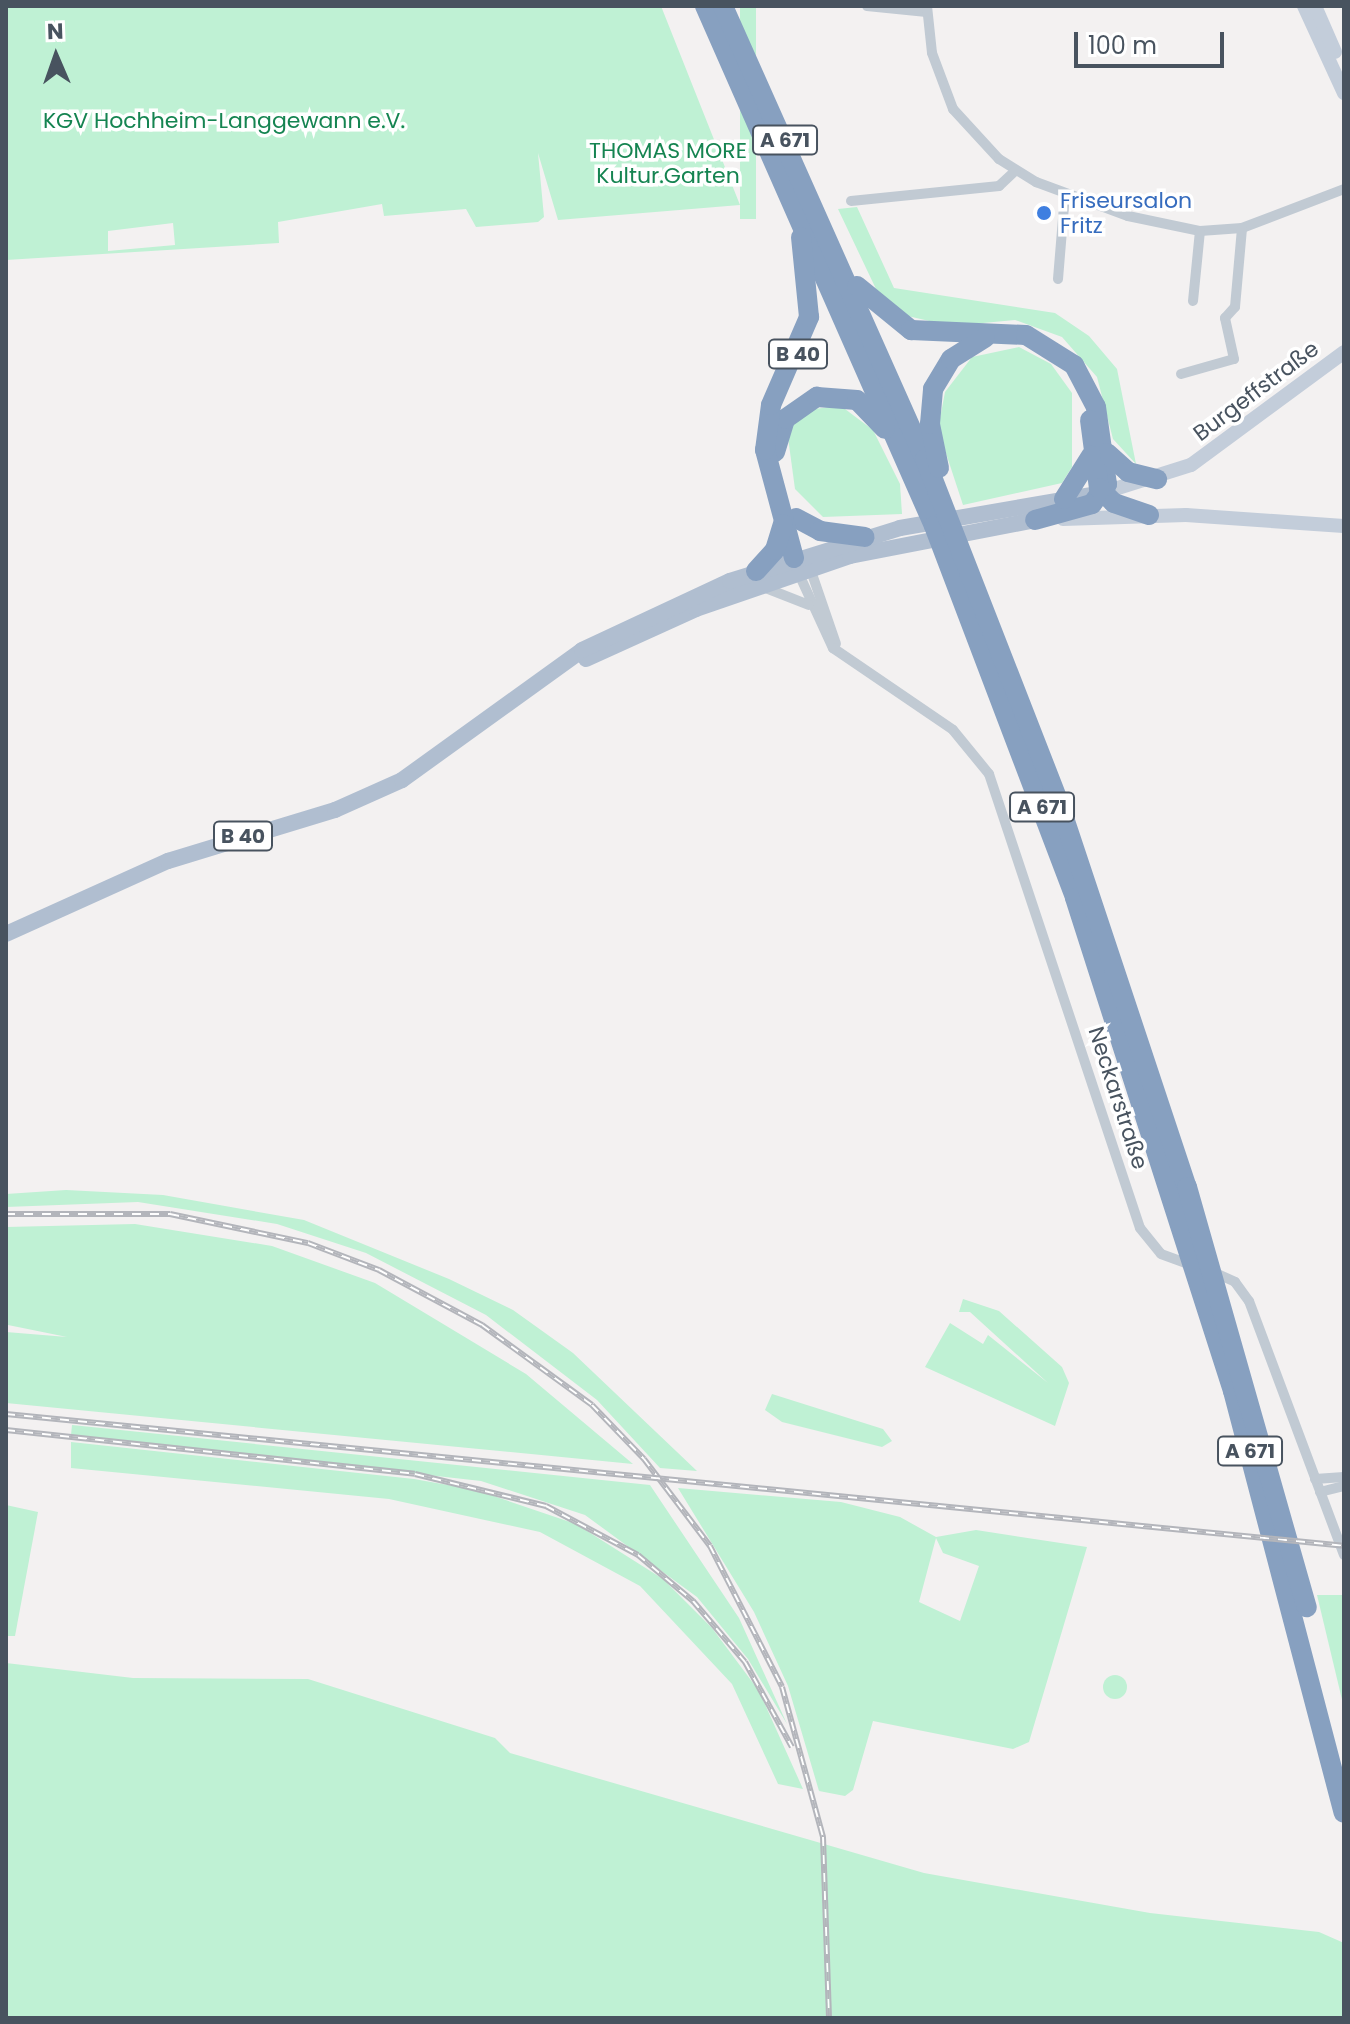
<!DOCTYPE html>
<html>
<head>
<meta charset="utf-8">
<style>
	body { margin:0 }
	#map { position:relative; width:1350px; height:2024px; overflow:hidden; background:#f3f1f1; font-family:Poppins,sans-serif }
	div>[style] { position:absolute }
	.green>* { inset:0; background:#bff1d4; transform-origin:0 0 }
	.round { border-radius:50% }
	.minor>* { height:10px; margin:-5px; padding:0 5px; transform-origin:5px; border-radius:5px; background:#c1cad3 }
	.secondary>* { height:14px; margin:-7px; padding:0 7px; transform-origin:7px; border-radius:7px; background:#c3cdda }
	.primary>* { height:16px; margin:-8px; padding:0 8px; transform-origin:8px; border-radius:8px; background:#b0bed0 }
	.motorway>* { height:20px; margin:-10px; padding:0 10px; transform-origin:10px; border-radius:10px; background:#87a0c0 }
	.rail>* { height:6px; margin-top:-3px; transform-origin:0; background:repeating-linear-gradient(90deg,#fff 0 9px,#b3b5bb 0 18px); box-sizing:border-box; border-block:2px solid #b3b5bb }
	.dots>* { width:22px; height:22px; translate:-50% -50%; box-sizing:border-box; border:4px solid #fff; border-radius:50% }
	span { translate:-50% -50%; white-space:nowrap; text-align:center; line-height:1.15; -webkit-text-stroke:7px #fff; paint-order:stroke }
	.shield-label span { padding:2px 6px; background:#fff; border:2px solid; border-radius:6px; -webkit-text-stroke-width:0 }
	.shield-label { font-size:20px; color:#48535f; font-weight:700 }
	.park-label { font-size:22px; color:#158451 }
	.shop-label { font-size:22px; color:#366cbe }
	.left { translate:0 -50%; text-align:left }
	.street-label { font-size:22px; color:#48535f }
	.frame { position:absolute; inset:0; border:8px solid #48535f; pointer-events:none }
	.north { position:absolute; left:16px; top:16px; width:80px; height:80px; -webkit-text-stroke:6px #fff; paint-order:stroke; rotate:358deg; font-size:22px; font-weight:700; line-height:32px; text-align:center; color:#48535f }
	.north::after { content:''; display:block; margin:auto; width:28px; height:36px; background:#48535f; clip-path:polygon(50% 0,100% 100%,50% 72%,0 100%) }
	.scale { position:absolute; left:1074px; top:32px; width:150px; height:36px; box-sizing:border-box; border:4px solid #48535f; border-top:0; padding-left:10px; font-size:24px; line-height:28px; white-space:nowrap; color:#48535f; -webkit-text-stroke:6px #fff; paint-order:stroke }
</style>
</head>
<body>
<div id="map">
	<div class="green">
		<div style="clip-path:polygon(evenodd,6px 6px,661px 6px,740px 205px,558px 220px,538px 153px,544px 217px,538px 222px,476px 227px,466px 209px,384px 216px,382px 204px,278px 222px,279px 243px,6px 260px,6px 6px,173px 223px,175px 245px,108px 251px,108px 231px,173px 223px)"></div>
		<div style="left:740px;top:6px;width:16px;height:213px"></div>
		<div style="clip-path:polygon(857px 207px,894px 288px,1055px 313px,1089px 336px,1117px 369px,1136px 464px,1113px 439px,1097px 377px,1062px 337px,1015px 320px,951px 326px,899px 314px,876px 289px,838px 209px)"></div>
		<div style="clip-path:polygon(1019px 347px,1051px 364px,1072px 393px,1072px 467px,1062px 483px,963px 505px,938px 429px,945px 392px,972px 357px)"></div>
		<div style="clip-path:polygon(841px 406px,873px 430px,900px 484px,902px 514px,823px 517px,795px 489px,787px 430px,813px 409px)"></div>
		<div style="clip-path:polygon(66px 1190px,163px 1195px,304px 1220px,449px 1279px,513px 1310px,573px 1353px,697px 1471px,660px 1468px,597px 1400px,486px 1315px,366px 1253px,277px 1224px,138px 1202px,6px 1207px,6px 1194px)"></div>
		<div style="clip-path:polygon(135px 1224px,272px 1246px,375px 1283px,526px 1374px,633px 1464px,6px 1403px,6px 1332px,67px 1337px,8px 1325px,6px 1227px)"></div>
		<div style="clip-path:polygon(963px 1299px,999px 1311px,1062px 1367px,1069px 1383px,1055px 1426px,925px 1367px,950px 1323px,983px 1344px,988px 1335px,1048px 1383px,970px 1312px,959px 1312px)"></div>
		<div style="clip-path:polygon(772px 1394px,883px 1429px,892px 1441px,882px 1447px,782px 1422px,765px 1410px)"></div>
		<div style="clip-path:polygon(72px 1425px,650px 1485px,739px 1618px,787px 1724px,748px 1659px,697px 1597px,585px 1515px,481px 1481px,71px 1435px)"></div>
		<div style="clip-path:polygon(71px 1442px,414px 1479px,476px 1490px,576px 1524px,663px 1579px,712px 1628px,759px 1691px,803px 1789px,778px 1784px,732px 1684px,640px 1586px,540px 1532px,389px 1499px,71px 1468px)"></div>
		<div style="clip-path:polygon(evenodd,678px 1488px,841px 1502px,900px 1517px,936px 1537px,976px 1530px,1087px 1547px,1029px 1742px,1013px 1749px,873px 1721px,853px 1790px,845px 1796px,819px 1791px,788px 1686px,754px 1612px,678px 1488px,936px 1538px,943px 1553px,979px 1566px,960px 1621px,919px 1602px,936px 1538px)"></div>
		<div style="clip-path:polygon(6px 1505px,38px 1512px,15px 1636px,6px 1636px)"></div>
		<div style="clip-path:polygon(1317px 1595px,1344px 1595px,1344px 1708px)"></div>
		<div style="clip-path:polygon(6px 1663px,133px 1678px,308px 1679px,495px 1738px,510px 1753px,924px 1873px,1150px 1913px,1319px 1932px,1344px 1943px,1344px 2018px,6px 2018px)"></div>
		<div class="round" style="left:1103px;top:1675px;width:24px;height:24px"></div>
	</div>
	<div class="minor">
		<div style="left:867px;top:6px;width:60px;rotate:5.7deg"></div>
		<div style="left:927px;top:6px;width:47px;rotate:83.9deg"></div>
		<div style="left:932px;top:53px;width:60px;rotate:69.4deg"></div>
		<div style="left:953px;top:109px;width:68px;rotate:47.4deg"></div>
		<div style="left:999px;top:159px;width:44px;rotate:31.9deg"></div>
		<div style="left:1036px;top:182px;width:98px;rotate:20.3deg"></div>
		<div style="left:1128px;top:216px;width:74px;rotate:11.8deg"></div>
		<div style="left:1200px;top:231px;width:42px;rotate:-4.1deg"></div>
		<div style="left:1242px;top:228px;width:109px;rotate:-20.9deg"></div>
		<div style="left:851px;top:201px;width:149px;rotate:-5.8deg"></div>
		<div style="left:999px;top:186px;width:23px;rotate:-43deg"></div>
		<div style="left:1058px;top:279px;width:85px;rotate:-85.3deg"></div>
		<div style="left:1193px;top:301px;width:70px;rotate:-84.3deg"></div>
		<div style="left:1181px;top:374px;width:55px;rotate:-15.8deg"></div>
		<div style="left:1234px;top:359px;width:42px;rotate:-102.4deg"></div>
		<div style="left:1225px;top:318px;width:15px;rotate:-48deg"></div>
		<div style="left:1235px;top:307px;width:79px;rotate:-84.9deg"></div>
		<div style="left:810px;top:568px;width:80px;rotate:71.1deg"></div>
		<div style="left:798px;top:572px;width:84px;rotate:65.3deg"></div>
		<div style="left:833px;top:648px;width:145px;rotate:34.3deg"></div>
		<div style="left:953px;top:730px;width:57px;rotate:50.7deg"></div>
		<div style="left:989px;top:774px;width:478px;rotate:71.6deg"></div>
		<div style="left:1140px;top:1228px;width:33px;rotate:51deg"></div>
		<div style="left:1161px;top:1254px;width:35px;rotate:20deg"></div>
		<div style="left:763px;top:587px;width:49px;rotate:21.4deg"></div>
		<div style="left:1213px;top:1272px;width:24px;rotate:24deg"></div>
		<div style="left:1235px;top:1282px;width:24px;rotate:54deg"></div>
		<div style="left:1249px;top:1301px;width:271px;rotate:69.5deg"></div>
		<div style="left:1315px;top:1479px;width:29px;rotate:-4deg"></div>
		<div style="left:1320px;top:1492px;width:25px;rotate:-14deg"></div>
	</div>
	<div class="secondary">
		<div style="left:1304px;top:6px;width:96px;rotate:65.3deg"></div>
		<div style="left:1315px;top:6px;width:50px;rotate:66.5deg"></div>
		<div style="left:1102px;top:493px;width:93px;rotate:-17.5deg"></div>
		<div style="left:1191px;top:465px;width:190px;rotate:-36.4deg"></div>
		<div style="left:1063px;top:519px;width:123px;rotate:-1.9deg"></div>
		<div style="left:1186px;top:515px;width:158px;rotate:4deg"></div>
	</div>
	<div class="primary">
		<div style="left:586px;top:659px;width:121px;rotate:-24.4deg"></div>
		<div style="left:696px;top:609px;width:163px;rotate:-19deg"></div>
		<div style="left:850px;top:556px;width:188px;rotate:-11deg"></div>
		<div style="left:6px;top:934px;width:178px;rotate:-24.3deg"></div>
		<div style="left:168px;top:861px;width:175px;rotate:-17deg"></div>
		<div style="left:335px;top:810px;width:73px;rotate:-24.1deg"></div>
		<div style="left:402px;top:780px;width:222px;rotate:-35.8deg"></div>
		<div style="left:582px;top:650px;width:163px;rotate:-25deg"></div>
		<div style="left:730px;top:581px;width:178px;rotate:-17.3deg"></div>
		<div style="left:900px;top:528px;width:205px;rotate:-9.8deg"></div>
	</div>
	<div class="motorway">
		<div style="left:705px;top:6px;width:568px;rotate:66.23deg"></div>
		<div style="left:934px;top:526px;width:398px;rotate:69.2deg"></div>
		<div style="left:1075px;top:898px;width:518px;rotate:72.23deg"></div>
		<div style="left:1233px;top:1391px;width:436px;rotate:75.3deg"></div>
		<div style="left:723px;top:6px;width:496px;rotate:66deg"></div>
		<div style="left:925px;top:459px;width:369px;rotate:68.7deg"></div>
		<div style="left:1059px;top:803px;width:405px;rotate:71.6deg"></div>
		<div style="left:1187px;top:1187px;width:437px;rotate:74.1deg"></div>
		<div style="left:857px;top:286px;width:70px;rotate:39.2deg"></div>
		<div style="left:911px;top:330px;width:115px;rotate:2.5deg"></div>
		<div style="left:1026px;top:335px;width:57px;rotate:32deg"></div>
		<div style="left:1074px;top:365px;width:47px;rotate:62.4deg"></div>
		<div style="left:1096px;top:407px;width:78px;rotate:81.9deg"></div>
		<div style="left:1107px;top:484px;width:25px;rotate:127deg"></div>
		<div style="left:1092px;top:504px;width:59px;rotate:164.3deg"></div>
		<div style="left:1090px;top:420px;width:69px;rotate:82.5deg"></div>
		<div style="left:1099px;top:488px;width:21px;rotate:45deg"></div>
		<div style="left:1114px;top:503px;width:37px;rotate:19deg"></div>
		<div style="left:775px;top:452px;width:34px;rotate:-73deg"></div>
		<div style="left:785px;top:419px;width:39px;rotate:-35deg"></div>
		<div style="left:817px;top:397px;width:40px;rotate:4.3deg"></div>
		<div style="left:857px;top:400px;width:40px;rotate:46deg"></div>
		<div style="left:1107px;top:453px;width:28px;rotate:42deg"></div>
		<div style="left:1128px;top:472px;width:30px;rotate:14deg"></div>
		<div style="left:939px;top:468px;width:45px;rotate:-101.6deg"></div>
		<div style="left:930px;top:424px;width:35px;rotate:-85deg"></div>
		<div style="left:933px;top:389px;width:35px;rotate:-59deg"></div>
		<div style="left:951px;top:359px;width:40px;rotate:-32deg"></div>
		<div style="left:1064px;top:499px;width:51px;rotate:-57.9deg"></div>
		<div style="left:796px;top:518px;width:27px;rotate:28deg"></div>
		<div style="left:820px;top:531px;width:45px;rotate:7.6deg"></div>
		<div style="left:794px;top:558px;width:112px;rotate:-105deg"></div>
		<div style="left:765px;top:450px;width:45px;rotate:-82.4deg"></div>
		<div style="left:771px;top:405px;width:96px;rotate:-66.6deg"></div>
		<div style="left:809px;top:317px;width:80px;rotate:-95.7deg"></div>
		<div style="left:756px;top:571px;width:28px;rotate:-48deg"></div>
		<div style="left:775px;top:550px;width:27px;rotate:-73deg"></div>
	</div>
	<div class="rail">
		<div style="left:6px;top:1214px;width:164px"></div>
		<div style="left:170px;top:1214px;width:141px;rotate:11.9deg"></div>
		<div style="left:308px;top:1243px;width:76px;rotate:20.8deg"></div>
		<div style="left:379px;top:1270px;width:117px;rotate:28.1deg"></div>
		<div style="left:482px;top:1325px;width:136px;rotate:36deg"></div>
		<div style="left:592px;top:1405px;width:75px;rotate:46.1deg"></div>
		<div style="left:644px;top:1459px;width:109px;rotate:52.8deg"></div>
		<div style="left:710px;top:1546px;width:158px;rotate:62.9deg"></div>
		<div style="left:782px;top:1687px;width:156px;rotate:74.7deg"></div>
		<div style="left:823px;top:1837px;width:181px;rotate:88.1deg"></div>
		<div style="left:6px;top:1414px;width:1344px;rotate:5.63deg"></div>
		<div style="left:6px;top:1430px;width:411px;rotate:6.1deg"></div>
		<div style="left:415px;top:1474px;width:135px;rotate:13.7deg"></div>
		<div style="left:546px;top:1506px;width:104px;rotate:28deg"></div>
		<div style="left:638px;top:1555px;width:72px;rotate:39.9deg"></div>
		<div style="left:693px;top:1601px;width:80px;rotate:49.6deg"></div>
		<div style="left:745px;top:1662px;width:97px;rotate:61.1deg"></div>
	</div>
	<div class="dots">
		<div style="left:1044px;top:213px;background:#3f7fe0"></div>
	</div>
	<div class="shield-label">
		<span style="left:785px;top:140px">A 671</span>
		<span style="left:798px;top:354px">B 40</span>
		<span style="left:1042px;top:807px">A 671</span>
		<span style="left:243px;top:836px">B 40</span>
		<span style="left:1250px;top:1451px">A 671</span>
	</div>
	<div class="park-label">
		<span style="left:224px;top:121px">KGV Hochheim-Langgewann e.V.</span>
		<span style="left:668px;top:163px">THOMAS MORE<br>Kultur.Garten</span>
	</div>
	<div class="shop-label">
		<span class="left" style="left:1060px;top:213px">Friseursalon<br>Fritz</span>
	</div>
	<div class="street-label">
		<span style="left:1256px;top:391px;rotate:-37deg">Burgeffstraße</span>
		<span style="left:1118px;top:1098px;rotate:72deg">Neckarstraße</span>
	</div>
	<div class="frame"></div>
	<div class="north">N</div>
	<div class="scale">100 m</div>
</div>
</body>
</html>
